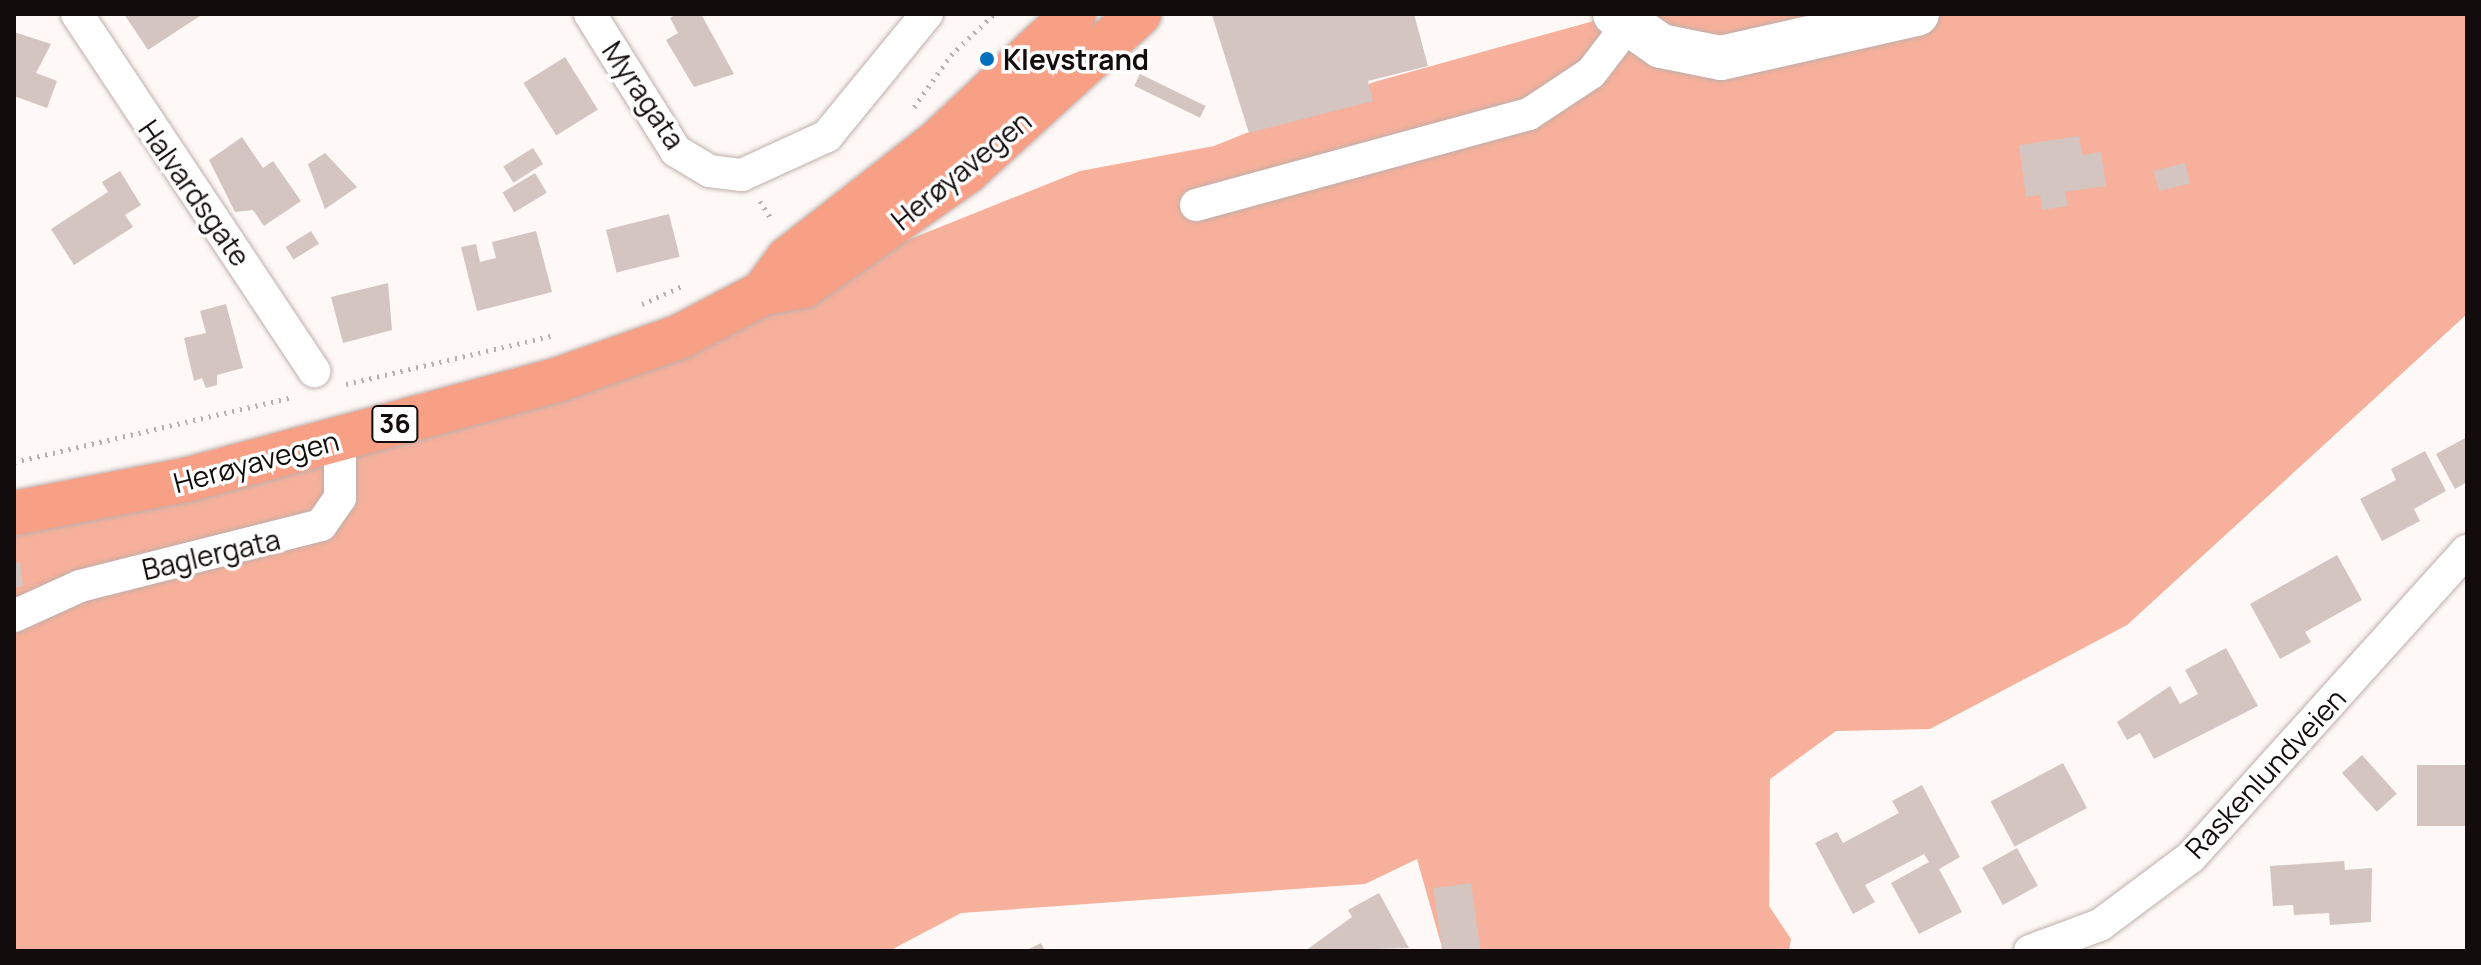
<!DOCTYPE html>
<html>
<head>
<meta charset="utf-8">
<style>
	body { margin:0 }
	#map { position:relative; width:2481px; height:965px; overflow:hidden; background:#fef8f6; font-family:Manrope,sans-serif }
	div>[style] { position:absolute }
	.forest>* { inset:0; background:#f6b09b }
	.building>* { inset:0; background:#d4c5c0; transform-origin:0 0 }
	.path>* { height:5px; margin-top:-2.5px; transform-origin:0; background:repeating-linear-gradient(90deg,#b6b1af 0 2px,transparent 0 8px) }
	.roads { filter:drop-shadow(0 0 2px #beafab) drop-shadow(0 0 2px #beafab) }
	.minor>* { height:32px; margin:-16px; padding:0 16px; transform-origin:16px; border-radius:16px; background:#fff }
	.secondary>* { height:44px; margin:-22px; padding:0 22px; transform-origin:22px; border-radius:22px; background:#fff }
	.trunk>* { height:44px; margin:-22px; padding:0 22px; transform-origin:22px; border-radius:22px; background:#f8a086 }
	.dots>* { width:22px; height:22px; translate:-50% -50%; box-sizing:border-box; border:4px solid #fff; border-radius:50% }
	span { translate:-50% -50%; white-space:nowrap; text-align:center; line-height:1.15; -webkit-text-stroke:7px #fff; paint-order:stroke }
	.shield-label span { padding:2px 6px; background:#fff; border:2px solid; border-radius:6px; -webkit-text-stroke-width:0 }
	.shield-label { font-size:26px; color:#120d0c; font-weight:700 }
	.poi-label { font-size:28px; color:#120d0c; font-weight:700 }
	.left { translate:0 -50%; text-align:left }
	.street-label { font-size:28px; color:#120d0c }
	.frame { position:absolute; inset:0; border:16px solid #120d0c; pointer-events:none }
</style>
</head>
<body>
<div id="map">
	<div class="forest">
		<div style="clip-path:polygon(1619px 14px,2467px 14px,2467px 314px,2127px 625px,1930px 729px,1836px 731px,1770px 779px,1769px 906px,1791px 939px,1789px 951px,1443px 951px,1417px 859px,1365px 884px,961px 913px,889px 951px,14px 951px,14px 532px,601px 363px,1080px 171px,1214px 146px,1374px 82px)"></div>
	</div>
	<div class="building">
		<div style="clip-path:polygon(124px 14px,203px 14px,148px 50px)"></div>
		<div style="clip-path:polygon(677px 14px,701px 14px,734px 74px,694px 87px,666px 40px,678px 33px,670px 18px)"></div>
		<div style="clip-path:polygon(1414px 14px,1428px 66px,1368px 81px,1373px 101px,1249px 133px,1212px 15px)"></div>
		<div style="clip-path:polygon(14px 32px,51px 44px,36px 73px,57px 81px,47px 108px,14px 96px)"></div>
		<div style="left:565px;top:57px;width:62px;height:49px;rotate:58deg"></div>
		<div style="left:1140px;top:74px;width:73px;height:13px;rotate:26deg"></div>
		<div style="clip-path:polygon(2079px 136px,2082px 155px,2101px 152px,2106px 186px,2065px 192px,2068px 206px,2042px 210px,2040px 195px,2026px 197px,2019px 145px)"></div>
		<div style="clip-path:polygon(242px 137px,263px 168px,273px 161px,301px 201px,264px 226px,253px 210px,235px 212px,209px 160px)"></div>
		<div style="left:533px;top:148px;width:19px;height:35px;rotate:58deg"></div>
		<div style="clip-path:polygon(325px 153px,357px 187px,325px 209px,308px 164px)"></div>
		<div style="left:2185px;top:163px;width:21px;height:32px;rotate:76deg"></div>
		<div style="clip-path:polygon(120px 171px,141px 205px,125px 215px,133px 227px,74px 265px,51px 229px,108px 192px,102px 182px)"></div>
		<div style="left:535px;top:173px;width:23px;height:38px;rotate:59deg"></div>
		<div style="left:669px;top:214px;width:44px;height:65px;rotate:76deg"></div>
		<div style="left:311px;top:231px;width:15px;height:30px;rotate:58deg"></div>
		<div style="clip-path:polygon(536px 231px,552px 292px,477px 311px,461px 247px,476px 244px,480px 262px,496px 258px,492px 242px)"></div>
		<div style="clip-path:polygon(388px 283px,392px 330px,343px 343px,331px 297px)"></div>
		<div style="clip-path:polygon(226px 304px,243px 368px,217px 375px,217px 385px,206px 388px,202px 378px,194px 381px,184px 338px,206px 333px,200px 311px)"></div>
		<div style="clip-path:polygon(2467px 437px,2467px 482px,2455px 489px,2436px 454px)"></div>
		<div style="clip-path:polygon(2425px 451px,2446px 491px,2414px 509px,2420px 521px,2382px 541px,2360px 499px,2396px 480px,2391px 469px)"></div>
		<div style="clip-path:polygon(2337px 555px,2362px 600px,2305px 632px,2311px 642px,2280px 659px,2250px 604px)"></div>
		<div style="clip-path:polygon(20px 562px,23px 586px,14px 588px,14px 563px)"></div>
		<div style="clip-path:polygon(2226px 648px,2258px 706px,2154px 759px,2140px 733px,2127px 740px,2117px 722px,2170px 686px,2180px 704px,2198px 694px,2185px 670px)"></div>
		<div style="left:2362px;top:755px;width:52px;height:27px;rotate:48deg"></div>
		<div style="left:2063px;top:763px;width:51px;height:82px;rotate:62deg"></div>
		<div style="left:2467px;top:765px;width:61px;height:50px;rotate:90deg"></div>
		<div style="clip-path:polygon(1922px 785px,1960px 857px,1939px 869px,1962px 912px,1919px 934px,1891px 883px,1929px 862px,1924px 854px,1865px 885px,1875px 902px,1853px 914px,1815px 843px,1837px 832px,1843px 843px,1899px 813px,1892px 801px)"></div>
		<div style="left:2017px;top:848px;width:43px;height:40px;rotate:61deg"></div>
		<div style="clip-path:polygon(2344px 861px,2345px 870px,2372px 868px,2371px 922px,2330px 925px,2329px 913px,2294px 915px,2293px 905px,2273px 906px,2270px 866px)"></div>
		<div style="left:1471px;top:883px;width:69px;height:38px;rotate:82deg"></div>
		<div style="clip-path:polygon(1379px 893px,1409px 948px,1305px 951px,1352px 917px,1348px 910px)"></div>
		<div style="clip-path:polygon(1041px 943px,1045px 951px,1025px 951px)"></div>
	</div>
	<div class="path">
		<div style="left:914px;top:107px;width:64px;rotate:-54.6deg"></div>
		<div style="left:951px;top:55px;width:59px;rotate:-43.6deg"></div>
		<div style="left:760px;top:201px;width:22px;rotate:58deg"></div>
		<div style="left:642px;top:304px;width:47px;rotate:-23.8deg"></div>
		<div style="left:346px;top:384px;width:210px;rotate:-13.2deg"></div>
		<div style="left:14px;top:462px;width:286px;rotate:-13.1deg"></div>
	</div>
	<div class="roads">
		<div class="minor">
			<div style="left:77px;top:14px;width:429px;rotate:56.4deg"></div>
			<div style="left:590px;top:14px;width:162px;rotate:57.9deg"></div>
			<div style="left:676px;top:151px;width:39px;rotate:31deg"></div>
			<div style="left:709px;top:171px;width:33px;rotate:7deg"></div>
			<div style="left:742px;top:175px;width:94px;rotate:-24.6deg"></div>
			<div style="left:827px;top:136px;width:158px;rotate:-50.7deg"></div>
			<div style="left:1196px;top:205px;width:345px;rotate:-15.3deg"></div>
			<div style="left:1529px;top:114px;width:74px;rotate:-33.5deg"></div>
			<div style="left:1591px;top:73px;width:59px;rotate:-52.5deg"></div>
			<div style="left:14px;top:616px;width:72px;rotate:-24.4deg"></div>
			<div style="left:80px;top:586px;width:249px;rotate:-14.2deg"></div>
			<div style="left:321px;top:525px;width:33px;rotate:-55deg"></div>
			<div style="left:340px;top:498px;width:59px;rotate:-90deg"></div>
			<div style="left:2030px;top:951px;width:75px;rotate:-20.4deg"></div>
			<div style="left:2100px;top:925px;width:114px;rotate:-36.8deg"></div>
			<div style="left:2191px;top:857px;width:412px;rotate:-48deg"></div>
		</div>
		<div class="secondary">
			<div style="left:1615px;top:14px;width:56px;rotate:34.8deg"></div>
			<div style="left:1661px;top:46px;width:61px;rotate:11.3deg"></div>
			<div style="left:1721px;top:58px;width:201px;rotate:-12.7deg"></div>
		</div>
		<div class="trunk">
			<div style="left:763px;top:293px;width:42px;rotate:-53.7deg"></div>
			<div style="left:788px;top:259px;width:192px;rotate:-38deg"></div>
			<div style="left:939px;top:141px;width:185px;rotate:-43.3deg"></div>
			<div style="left:14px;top:513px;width:175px;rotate:-10.9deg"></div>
			<div style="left:186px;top:480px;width:384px;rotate:-15.1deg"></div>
			<div style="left:557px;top:380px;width:132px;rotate:-19.5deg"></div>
			<div style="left:681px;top:336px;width:93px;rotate:-27.7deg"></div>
			<div style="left:763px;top:293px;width:41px;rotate:-9.9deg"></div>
			<div style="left:803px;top:286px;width:200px;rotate:-35deg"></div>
			<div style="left:967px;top:171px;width:233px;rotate:-42.4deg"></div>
		</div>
	</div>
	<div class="dots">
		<div style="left:987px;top:59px;background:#0072bd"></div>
	</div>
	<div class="shield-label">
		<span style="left:395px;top:424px">36</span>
	</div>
	<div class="poi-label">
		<span class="left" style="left:1003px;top:59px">Klevstrand</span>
	</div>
	<div class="street-label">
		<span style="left:644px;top:95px;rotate:56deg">Myragata</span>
		<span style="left:961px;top:170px;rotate:-39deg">Herøyavegen</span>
		<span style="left:195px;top:193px;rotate:55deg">Halvardsgate</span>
		<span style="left:256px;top:461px;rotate:-15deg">Herøyavegen</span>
		<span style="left:211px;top:554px;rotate:-13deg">Baglergata</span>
		<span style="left:2265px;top:773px;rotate:-47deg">Raskenlundveien</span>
	</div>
	<div class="frame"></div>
</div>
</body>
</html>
